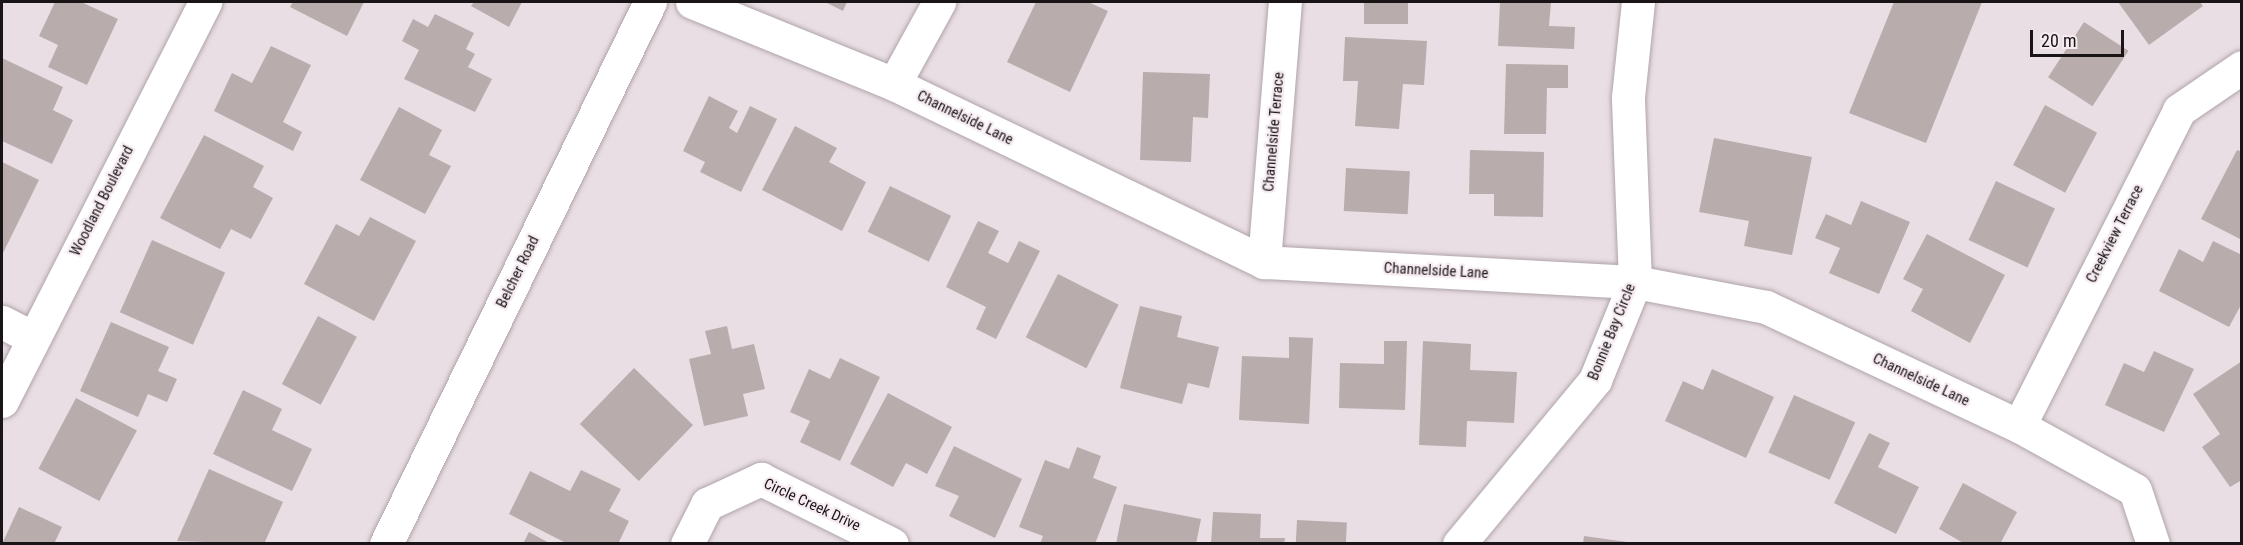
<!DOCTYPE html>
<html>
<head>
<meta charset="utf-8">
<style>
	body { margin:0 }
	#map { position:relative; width:2243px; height:545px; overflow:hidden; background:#e9dee4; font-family:"Roboto Condensed",sans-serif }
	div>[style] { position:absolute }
	.building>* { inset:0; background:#b9acad; transform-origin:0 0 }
	.roads { filter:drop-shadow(0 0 2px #afa4aa) drop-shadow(0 0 2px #afa4aa) }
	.minor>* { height:33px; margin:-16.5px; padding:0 16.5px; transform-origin:16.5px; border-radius:16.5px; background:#fff }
	.secondary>* { height:33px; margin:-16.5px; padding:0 16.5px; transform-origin:16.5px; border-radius:16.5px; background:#fff }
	span { translate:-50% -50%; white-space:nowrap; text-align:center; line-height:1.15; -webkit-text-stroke:4.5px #f6ebf1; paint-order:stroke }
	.street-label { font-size:15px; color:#191517 }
	.frame { position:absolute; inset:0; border:3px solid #191517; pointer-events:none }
	.scale { position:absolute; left:2030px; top:30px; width:94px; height:27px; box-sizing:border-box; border:3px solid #191517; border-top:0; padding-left:8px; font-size:18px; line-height:21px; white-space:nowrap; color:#191517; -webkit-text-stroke:4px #f6ebf1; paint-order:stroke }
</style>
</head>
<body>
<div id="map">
	<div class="building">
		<div style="clip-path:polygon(55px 2px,81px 2px,118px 19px,87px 85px,48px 67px,58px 45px,39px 36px)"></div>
		<div style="clip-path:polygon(293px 2px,364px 2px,347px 36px,290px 7px)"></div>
		<div style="clip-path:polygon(474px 2px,522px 2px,509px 27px,471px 6px)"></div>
		<div style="clip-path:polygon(825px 2px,847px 2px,843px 11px)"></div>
		<div style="clip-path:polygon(1036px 2px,1088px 2px,1108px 11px,1070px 92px,1007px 62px)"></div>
		<div style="left:1364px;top:2px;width:44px;height:22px"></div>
		<div style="clip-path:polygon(1500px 2px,1551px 2px,1549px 26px,1575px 27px,1574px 49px,1498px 46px)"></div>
		<div style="clip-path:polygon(1894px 2px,1982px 2px,1926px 143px,1849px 113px)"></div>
		<div style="clip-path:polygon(2118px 2px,2200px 2px,2203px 6px,2149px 45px)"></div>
		<div style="clip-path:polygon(435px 14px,474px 33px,466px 49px,475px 54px,468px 67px,492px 79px,475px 112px,404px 79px,419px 50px,402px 41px,413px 19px,428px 27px)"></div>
		<div style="left:2084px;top:22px;width:53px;height:66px;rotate:33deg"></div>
		<div style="clip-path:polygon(1345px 37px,1427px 41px,1424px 85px,1403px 84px,1399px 129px,1355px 126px,1358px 81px,1343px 81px)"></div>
		<div style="clip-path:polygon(271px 46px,311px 65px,283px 122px,302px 132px,293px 151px,214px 111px,232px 73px,252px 83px)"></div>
		<div style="clip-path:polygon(2px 58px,63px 87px,53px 110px,73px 120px,52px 164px,2px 141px)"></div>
		<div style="clip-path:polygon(1506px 64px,1568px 65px,1568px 88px,1547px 88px,1546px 134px,1504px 134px)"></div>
		<div style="clip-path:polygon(1143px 72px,1210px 74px,1208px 118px,1193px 117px,1191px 162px,1140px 160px)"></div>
		<div style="clip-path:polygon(709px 96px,738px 111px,729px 128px,737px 133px,750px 106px,777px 119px,741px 192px,700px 172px,705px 162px,683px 151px)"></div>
		<div style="left:2045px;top:105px;width:59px;height:68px;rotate:28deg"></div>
		<div style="clip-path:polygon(399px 107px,442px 130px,429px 155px,451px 166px,425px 214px,360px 180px)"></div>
		<div style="clip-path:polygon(795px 126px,837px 148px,829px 162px,866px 182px,842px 231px,762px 190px)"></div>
		<div style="clip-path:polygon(204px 135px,264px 166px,253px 187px,273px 198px,251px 239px,231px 229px,220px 249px,160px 218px)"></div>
		<div style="clip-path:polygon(1714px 138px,1812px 157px,1792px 255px,1744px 246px,1749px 221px,1699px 212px)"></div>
		<div style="clip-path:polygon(1470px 150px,1544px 152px,1543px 217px,1494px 216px,1494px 194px,1469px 194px)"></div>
		<div style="clip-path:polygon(2237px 150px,2242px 152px,2242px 240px,2201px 219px)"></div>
		<div style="clip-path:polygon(2px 162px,39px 180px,3px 253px,2px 252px)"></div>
		<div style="left:1346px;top:168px;width:64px;height:43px;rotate:3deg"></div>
		<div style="left:1996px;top:181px;width:65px;height:65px;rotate:25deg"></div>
		<div style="left:890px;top:186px;width:68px;height:51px;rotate:26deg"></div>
		<div style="clip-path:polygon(1861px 201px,1910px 222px,1879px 294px,1829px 273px,1840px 248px,1815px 238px,1826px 214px,1851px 225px)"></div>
		<div style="clip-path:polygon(370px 217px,416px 241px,374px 321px,304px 284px,336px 224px,359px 236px)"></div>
		<div style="clip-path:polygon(978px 221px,999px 231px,988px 253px,1008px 263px,1019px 241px,1040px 251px,996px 339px,976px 329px,986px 307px,946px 287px)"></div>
		<div style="clip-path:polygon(1927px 234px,2005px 275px,1970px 343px,1911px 311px,1923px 289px,1903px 279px)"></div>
		<div style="left:152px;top:240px;width:80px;height:79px;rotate:24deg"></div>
		<div style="clip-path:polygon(2213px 241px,2242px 255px,2242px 303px,2229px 327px,2159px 291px,2179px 249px,2203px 262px)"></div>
		<div style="left:1058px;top:274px;width:68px;height:71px;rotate:27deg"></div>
		<div style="clip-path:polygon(1140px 306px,1182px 316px,1177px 337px,1219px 347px,1209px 388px,1188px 383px,1182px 404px,1120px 388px)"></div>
		<div style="left:318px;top:316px;width:44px;height:77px;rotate:28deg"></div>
		<div style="clip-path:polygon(111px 322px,169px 347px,158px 371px,177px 379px,167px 402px,148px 394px,138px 417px,80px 391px)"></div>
		<div style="clip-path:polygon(727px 326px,732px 349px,754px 344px,765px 389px,743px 394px,748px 416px,704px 426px,689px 359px,711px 354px,705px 331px)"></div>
		<div style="clip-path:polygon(1289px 337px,1313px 338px,1309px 424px,1239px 420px,1242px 356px,1289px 358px)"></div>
		<div style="clip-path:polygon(1384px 341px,1407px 341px,1405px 410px,1339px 408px,1340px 363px,1384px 364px)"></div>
		<div style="clip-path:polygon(1423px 341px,1471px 344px,1470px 370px,1517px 372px,1514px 423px,1467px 421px,1466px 447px,1419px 445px)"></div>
		<div style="clip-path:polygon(2154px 351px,2194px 369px,2164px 432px,2105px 405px,2124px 363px,2144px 372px)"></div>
		<div style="clip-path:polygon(840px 358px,880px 377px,840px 461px,800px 442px,810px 421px,790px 412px,809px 369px,830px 379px)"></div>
		<div style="clip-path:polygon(2242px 361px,2242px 480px,2230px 487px,2202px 447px,2220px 434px,2193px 394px)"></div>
		<div style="left:634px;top:368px;width:82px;height:78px;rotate:44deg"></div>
		<div style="clip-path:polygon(1712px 369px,1774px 397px,1746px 458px,1665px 421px,1683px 381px,1703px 390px)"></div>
		<div style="clip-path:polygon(243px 390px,282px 409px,272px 430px,312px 449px,292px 491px,213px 454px)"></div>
		<div style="clip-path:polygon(888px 393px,952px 427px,927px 474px,906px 463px,893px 487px,850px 464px)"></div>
		<div style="left:1794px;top:395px;width:67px;height:63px;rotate:24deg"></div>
		<div style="left:76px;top:398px;width:69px;height:80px;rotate:28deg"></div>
		<div style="clip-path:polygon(1869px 433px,1890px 443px,1878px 467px,1919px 487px,1896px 534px,1834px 503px)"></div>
		<div style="clip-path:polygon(954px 446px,1022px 479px,995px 538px,949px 516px,959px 496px,935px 486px)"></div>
		<div style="clip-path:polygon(1077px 447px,1101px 456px,1093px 478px,1117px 487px,1095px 544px,1040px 544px,1043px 536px,1019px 527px,1045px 460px,1069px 469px)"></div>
		<div style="clip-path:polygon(209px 469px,283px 502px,264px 544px,177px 541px)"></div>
		<div style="clip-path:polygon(581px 470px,621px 489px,609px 511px,629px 521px,618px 544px,568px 544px,509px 514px,530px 471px,570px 491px)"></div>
		<div style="clip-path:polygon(1963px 483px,2017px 512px,2000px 544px,1965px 544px,1939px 529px)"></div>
		<div style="clip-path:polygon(1124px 504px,1201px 519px,1196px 544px,1116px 544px)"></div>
		<div style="clip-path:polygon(19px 507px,62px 527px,54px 544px,2px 544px)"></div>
		<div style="clip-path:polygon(1213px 512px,1261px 514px,1260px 538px,1285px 538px,1284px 544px,1211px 544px)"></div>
		<div style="left:1297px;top:520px;width:50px;height:24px;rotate:3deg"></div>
		<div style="clip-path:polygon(529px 532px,551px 544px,523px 544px)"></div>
		<div style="clip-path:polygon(1584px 536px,1627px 542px,1627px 544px,1583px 544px)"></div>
	</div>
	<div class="roads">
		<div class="minor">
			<div style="left:692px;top:2px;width:218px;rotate:22.1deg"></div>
			<div style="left:894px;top:84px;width:411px;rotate:25.7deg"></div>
			<div style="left:1264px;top:262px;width:372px;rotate:3.1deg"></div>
			<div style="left:1635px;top:282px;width:133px;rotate:10.8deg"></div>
			<div style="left:1766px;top:307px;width:280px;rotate:25.2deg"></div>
			<div style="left:2019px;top:426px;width:132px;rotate:28.9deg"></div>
			<div style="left:2135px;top:490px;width:57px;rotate:71.6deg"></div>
			<div style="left:894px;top:84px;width:94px;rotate:-61.2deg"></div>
			<div style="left:1264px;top:262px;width:261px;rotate:-85.4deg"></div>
			<div style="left:2px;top:322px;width:34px;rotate:27deg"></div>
			<div style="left:2px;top:401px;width:448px;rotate:-63deg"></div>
			<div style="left:2019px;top:426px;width:354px;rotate:-63.1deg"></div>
			<div style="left:2179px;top:110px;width:76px;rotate:-34.3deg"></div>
			<div style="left:687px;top:544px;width:45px;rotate:-63.4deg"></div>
			<div style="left:707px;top:504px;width:60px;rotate:-24.8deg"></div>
			<div style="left:761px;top:479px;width:146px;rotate:26.4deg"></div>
			<div style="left:1459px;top:544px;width:213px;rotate:-50.3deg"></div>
			<div style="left:1595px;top:380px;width:106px;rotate:-67.8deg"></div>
			<div style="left:1635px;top:282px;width:185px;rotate:-92.2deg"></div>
			<div style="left:1628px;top:97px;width:96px;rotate:-84deg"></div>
		</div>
		<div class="secondary">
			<div style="left:386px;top:544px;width:603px;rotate:-64.03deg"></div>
		</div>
	</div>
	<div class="street-label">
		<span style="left:965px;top:118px;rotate:26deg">Channelside Lane</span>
		<span style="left:1274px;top:132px;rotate:-85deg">Channelside Terrace</span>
		<span style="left:102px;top:201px;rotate:-63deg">Woodland Boulevard</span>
		<span style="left:2115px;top:234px;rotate:-63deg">Creekview Terrace</span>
		<span style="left:1436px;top:271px;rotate:3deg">Channelside Lane</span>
		<span style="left:518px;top:272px;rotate:-64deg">Belcher Road</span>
		<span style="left:1612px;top:332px;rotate:-68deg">Bonnie Bay Circle</span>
		<span style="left:1921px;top:380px;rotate:25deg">Channelside Lane</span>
		<span style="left:812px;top:505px;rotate:25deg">Circle Creek Drive</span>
	</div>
	<div class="frame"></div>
	<div class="scale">20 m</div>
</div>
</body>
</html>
